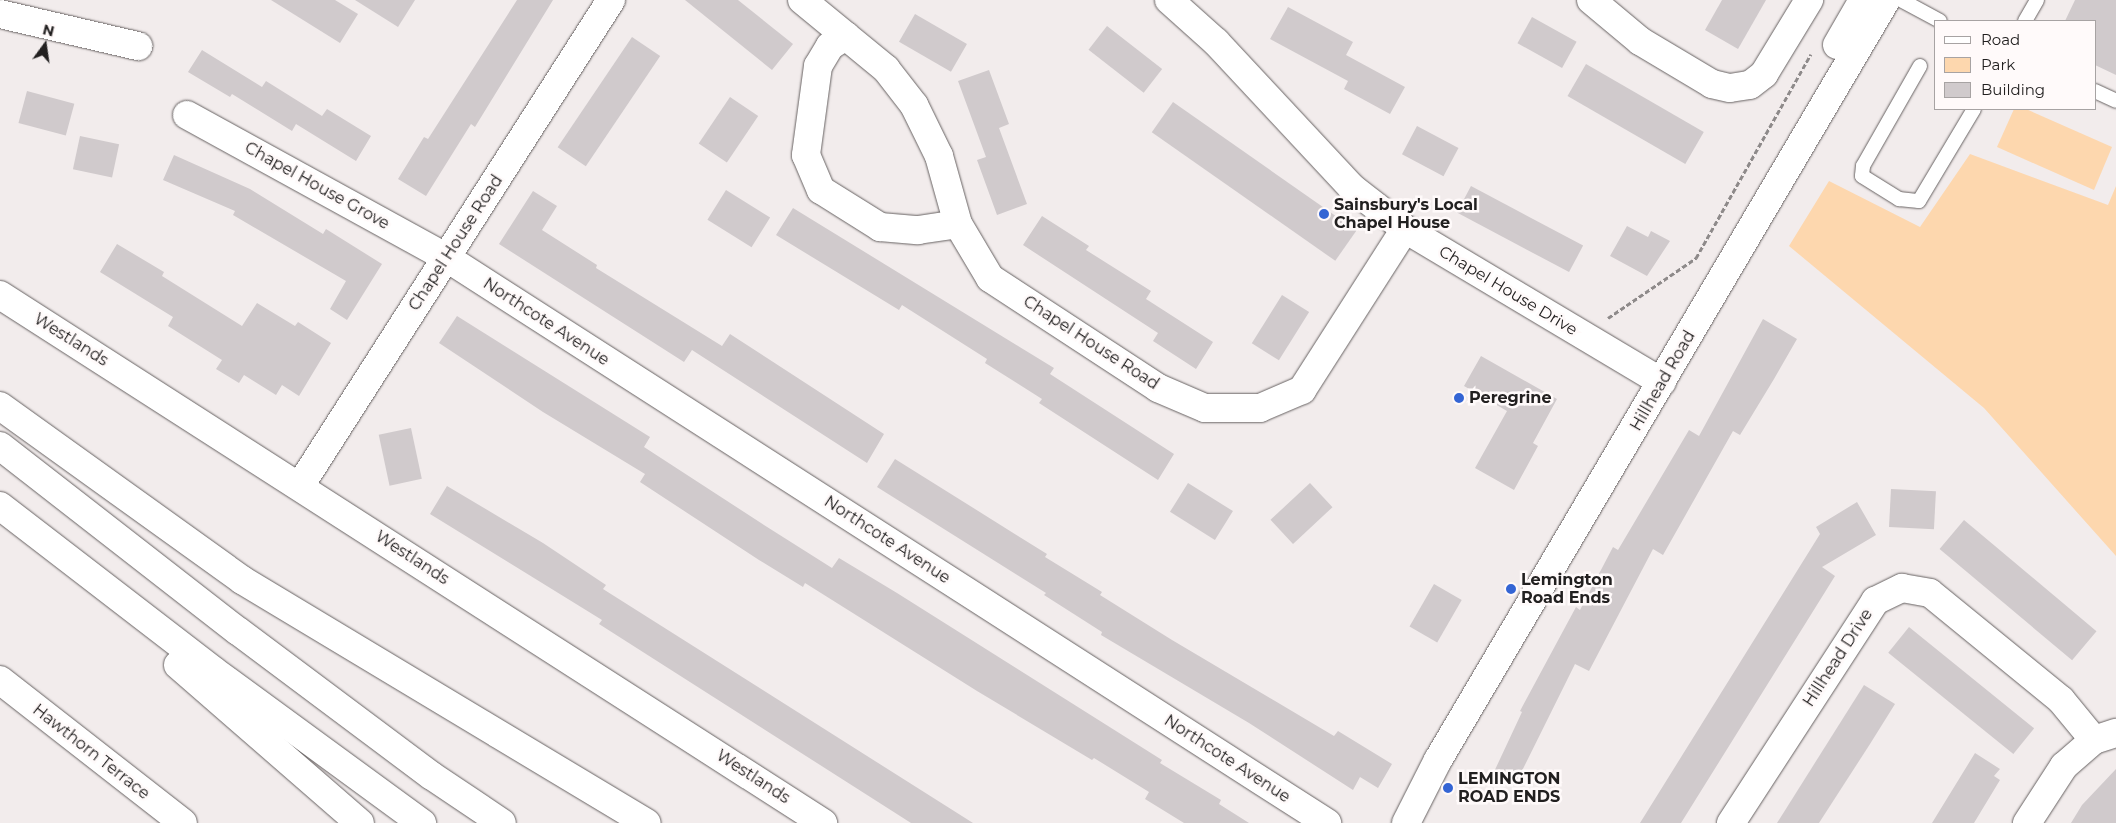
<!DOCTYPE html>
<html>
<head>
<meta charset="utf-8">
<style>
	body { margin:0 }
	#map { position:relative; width:2116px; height:823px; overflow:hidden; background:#f2ecec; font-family:Montserrat,sans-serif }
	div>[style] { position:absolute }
	.green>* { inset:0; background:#fdd7ae }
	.building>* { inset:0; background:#d0cacc; transform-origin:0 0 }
	.path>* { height:3px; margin-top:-1.5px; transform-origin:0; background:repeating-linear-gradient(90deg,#8e8a8a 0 5px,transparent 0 7.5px) }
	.roads { filter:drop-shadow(0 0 1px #676262) drop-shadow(0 0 1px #676262) }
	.lane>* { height:14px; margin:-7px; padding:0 7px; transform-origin:7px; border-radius:7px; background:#fff }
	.street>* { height:28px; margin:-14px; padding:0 14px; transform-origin:14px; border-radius:14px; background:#fff }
	.secondary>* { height:28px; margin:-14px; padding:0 14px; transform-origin:14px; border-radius:14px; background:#fff }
	.highway>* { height:28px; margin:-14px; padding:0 14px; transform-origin:14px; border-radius:14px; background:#fff }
	.dots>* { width:14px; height:14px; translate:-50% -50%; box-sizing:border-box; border:2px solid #fffafa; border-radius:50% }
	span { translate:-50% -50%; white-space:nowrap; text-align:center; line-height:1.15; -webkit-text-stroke:5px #fffafa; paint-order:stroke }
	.street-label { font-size:16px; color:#222020 }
	.poi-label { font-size:16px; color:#222020; font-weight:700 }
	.left { translate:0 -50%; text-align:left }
	.legend { position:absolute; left:1934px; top:20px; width:162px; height:90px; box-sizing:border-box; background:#fffafa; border:1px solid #a7a3a3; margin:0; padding:6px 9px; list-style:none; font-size:15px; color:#222020 }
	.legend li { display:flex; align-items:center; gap:10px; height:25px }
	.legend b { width:25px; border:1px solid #a7a3a3 }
	.north { position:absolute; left:20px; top:20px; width:50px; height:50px; -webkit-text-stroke:4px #fffafa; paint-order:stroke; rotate:14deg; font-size:14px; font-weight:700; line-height:20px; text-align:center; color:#222020 }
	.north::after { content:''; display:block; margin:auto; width:18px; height:22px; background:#222020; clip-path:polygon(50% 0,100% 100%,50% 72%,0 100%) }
</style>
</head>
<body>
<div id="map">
	<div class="green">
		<div style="clip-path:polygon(2014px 109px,2026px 109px,2112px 147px,2094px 190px,1997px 147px)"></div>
		<div style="clip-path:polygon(1970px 154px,2108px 205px,2116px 186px,2116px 556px,1984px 408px,1789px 246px,1829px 181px,1920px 227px)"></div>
	</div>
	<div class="building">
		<div style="clip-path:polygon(271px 0,335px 0,358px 14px,340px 43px)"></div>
		<div style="clip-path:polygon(355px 0,415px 0,398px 27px)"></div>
		<div style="clip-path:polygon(517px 0,553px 0,475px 127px,471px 124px,426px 196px,398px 179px,424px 137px,428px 139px)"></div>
		<div style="clip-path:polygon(685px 0,738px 0,793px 44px,772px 70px)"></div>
		<div style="clip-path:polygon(1722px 0,1766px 0,1738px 49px,1705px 30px)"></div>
		<div style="clip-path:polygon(2075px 0,2116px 0,2116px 75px,2095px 65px,2095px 21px,2065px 21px)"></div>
		<div style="clip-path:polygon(1288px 7px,1353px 42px,1346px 55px,1405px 87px,1390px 114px,1344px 89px,1348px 81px,1270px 39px)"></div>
		<div style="left:915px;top:14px;width:60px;height:32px;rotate:30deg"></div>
		<div style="left:1532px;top:17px;width:51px;height:30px;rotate:29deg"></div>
		<div style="left:1107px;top:26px;width:70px;height:30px;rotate:38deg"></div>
		<div style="left:632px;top:37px;width:34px;height:133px;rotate:34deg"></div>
		<div style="clip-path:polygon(202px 50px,262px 87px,266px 81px,322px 116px,327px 109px,371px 136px,356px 161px,296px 124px,292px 131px,232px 94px,230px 97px,188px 72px)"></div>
		<div style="left:1586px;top:64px;width:136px;height:37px;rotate:30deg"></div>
		<div style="clip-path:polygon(989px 70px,1009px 124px,999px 128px,1027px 204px,997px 215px,977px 160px,986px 157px,958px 81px)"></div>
		<div style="left:27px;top:91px;width:49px;height:33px;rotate:15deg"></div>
		<div style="left:730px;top:97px;width:34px;height:56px;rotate:34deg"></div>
		<div style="left:1173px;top:102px;width:224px;height:37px;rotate:35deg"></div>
		<div style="left:1417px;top:126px;width:47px;height:32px;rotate:28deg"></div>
		<div style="left:80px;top:136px;width:40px;height:34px;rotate:12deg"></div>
		<div style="clip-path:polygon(174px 155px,250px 189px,323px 234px,326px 229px,382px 264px,347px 320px,330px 309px,346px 281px,233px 215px,235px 211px,163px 180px)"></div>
		<div style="left:1471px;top:186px;width:127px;height:30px;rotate:28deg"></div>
		<div style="left:726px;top:190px;width:52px;height:35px;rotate:32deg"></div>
		<div style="clip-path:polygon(533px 191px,557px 206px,542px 230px,597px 265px,596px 268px,722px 346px,730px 334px,884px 434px,867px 463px,692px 350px,684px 362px,499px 244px)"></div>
		<div style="clip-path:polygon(793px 208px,1054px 368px,1050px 374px,1174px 454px,1158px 480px,1039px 403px,1042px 399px,985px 363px,987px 359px,902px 305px,899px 310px,776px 235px)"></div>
		<div style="clip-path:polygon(1042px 216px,1089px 246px,1086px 250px,1151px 291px,1146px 299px,1213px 342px,1196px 369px,1153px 341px,1158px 333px,1023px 245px)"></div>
		<div style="clip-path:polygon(1627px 226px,1648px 237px,1651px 231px,1670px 241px,1647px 276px,1610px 256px)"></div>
		<div style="clip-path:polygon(117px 244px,164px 272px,162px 276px,242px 326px,257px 303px,295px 326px,298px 322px,331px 343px,299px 396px,282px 385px,276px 395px,244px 375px,239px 383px,216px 369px,222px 360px,168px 326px,173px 317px,100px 272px)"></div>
		<div style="left:1282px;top:295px;width:32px;height:57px;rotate:32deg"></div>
		<div style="clip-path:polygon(457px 316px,650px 437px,644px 447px,761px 523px,832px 568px,839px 558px,897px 593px,1162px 760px,1160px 763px,1221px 800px,1219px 804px,1249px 823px,1184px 823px,1145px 799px,1149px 792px,1094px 758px,1092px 760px,977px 691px,805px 583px,803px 587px,759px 560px,640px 482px,645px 474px,543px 412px,439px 343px)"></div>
		<div style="clip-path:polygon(1763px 319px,1797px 339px,1774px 379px,1740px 435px,1733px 431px,1663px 555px,1653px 549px,1589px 671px,1575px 664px,1515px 785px,1493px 774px,1522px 712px,1520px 711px,1576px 607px,1580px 610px,1613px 547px,1618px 550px,1689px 430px,1699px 436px)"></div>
		<div style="clip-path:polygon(1481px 356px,1557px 399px,1533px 443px,1538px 446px,1514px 490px,1475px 468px,1507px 411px,1464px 386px)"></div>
		<div style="left:411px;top:428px;width:52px;height:33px;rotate:78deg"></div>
		<div style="clip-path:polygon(895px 459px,1047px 554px,1045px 557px,1102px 592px,1100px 595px,1172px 640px,1334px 736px,1338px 731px,1392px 764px,1378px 788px,1360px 777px,1353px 790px,1249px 723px,1101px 635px,1102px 632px,1044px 595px,1046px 593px,877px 487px)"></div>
		<div style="left:1188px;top:483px;width:53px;height:34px;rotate:32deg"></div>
		<div style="left:1310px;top:483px;width:33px;height:54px;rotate:47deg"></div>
		<div style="clip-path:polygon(447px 486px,543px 543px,606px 585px,603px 589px,973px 823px,911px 823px,599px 624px,602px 620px,430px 514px)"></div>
		<div style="left:1891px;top:489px;width:45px;height:38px;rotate:3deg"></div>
		<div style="clip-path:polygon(1857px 502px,1876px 535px,1822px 567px,1835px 576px,1681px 823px,1640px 823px,1820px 534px,1816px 527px)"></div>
		<div style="left:1964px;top:520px;width:173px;height:38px;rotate:40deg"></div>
		<div style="left:1434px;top:584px;width:32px;height:49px;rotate:30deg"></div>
		<div style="left:1909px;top:627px;width:161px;height:33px;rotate:39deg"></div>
		<div style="clip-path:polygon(1864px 685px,1895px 704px,1870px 744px,1819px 823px,1777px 823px)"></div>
		<div style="clip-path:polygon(1975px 753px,2000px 769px,1994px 776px,2000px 780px,1974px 823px,1932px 823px)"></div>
		<div style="clip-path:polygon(2116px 769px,2116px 823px,2071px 823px,2082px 805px)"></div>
	</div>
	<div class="path">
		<div style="left:1608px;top:318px;width:107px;rotate:-34.3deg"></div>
		<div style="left:1696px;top:258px;width:234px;rotate:-60.6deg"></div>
	</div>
	<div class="roads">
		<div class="lane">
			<div style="left:1901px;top:0;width:44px;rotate:28.3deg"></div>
			<div style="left:2025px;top:21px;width:24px;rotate:-60deg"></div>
			<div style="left:1920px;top:66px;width:115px;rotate:119.7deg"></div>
			<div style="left:1863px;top:166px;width:10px;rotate:96deg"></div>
			<div style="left:1862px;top:176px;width:44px;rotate:31.9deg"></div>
			<div style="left:1899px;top:199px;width:20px;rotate:6deg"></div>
			<div style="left:1919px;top:201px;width:107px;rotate:-59.1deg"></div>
			<div style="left:2095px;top:91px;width:23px;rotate:25deg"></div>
		</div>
		<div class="street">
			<div style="left:802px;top:0;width:109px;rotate:39.4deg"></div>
			<div style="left:886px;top:69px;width:46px;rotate:52.1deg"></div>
			<div style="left:914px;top:105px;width:57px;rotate:63.9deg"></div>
			<div style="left:939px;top:156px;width:71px;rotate:74.4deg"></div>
			<div style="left:958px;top:224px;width:63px;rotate:59.3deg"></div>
			<div style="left:990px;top:278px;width:201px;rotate:33.2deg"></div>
			<div style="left:1158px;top:388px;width:51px;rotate:23.1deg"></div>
			<div style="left:1205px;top:408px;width:55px"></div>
			<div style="left:1260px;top:408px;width:46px;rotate:-23.2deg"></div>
			<div style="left:1302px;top:390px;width:191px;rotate:-57.4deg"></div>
			<div style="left:1169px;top:0;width:63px;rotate:41.8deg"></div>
			<div style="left:1216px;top:42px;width:200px;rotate:47deg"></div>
			<div style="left:1352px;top:188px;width:67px;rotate:37.7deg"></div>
			<div style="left:1405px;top:229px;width:299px;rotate:30.8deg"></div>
			<div style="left:1591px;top:0;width:64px;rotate:39.9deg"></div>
			<div style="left:1640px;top:41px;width:84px;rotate:30.8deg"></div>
			<div style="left:1712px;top:84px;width:18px;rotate:13deg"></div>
			<div style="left:1730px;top:88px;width:20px;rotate:-9deg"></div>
			<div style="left:1750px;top:85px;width:18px;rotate:-38deg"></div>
			<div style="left:1764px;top:74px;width:87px;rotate:-58.7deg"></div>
			<div style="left:0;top:14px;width:142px;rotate:13.1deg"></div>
			<div style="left:846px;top:36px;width:19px;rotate:148deg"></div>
			<div style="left:830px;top:46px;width:23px;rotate:121deg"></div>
			<div style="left:818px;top:66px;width:90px;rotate:97.7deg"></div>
			<div style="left:806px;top:155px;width:38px;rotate:67deg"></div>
			<div style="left:821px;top:190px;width:70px;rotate:32.1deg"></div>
			<div style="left:880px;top:227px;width:38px;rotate:5deg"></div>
			<div style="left:918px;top:230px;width:40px;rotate:-8.5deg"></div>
			<div style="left:187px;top:115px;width:297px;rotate:28.8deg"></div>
			<div style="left:447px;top:258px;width:1046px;rotate:32.7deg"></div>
			<div style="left:0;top:295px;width:978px;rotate:32.68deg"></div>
			<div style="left:300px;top:486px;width:577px;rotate:-57.38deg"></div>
			<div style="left:1731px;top:823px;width:265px;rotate:-57deg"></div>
			<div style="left:1875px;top:601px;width:30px;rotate:-26deg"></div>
			<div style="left:1902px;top:588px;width:28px;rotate:10deg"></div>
			<div style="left:1930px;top:593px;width:169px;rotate:39.2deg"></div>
			<div style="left:2061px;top:700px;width:52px;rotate:50.5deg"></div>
			<div style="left:2027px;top:823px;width:68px;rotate:-57deg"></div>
			<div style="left:2064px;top:766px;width:40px;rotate:-41deg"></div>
			<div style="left:2094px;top:740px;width:23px;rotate:-18deg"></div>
		</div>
		<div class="secondary">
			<div style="left:1837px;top:45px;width:52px;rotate:-60deg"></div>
			<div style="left:0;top:680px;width:232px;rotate:38deg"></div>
			<div style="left:1406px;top:823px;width:71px;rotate:-63.1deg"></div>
			<div style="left:1438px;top:760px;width:882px;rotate:-59.48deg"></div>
		</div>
		<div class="highway">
			<div style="left:0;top:406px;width:298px;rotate:35.7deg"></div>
			<div style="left:242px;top:580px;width:472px;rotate:31deg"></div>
			<div style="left:0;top:446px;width:301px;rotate:37.9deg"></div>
			<div style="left:238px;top:631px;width:242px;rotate:36.8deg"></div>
			<div style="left:432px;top:776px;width:84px;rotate:33.9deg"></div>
			<div style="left:0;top:506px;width:270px;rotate:37.6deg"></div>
			<div style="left:214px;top:671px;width:258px;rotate:36.2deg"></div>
			<div style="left:178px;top:665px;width:241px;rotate:41deg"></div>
		</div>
	</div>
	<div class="dots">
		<div style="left:1324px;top:214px;background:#3465d4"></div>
		<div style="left:1459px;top:398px;background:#3465d4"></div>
		<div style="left:1511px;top:589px;background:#3465d4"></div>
		<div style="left:1448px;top:788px;background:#3465d4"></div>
	</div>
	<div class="street-label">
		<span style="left:317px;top:186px;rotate:29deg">Chapel House Grove</span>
		<span style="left:456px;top:243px;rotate:-57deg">Chapel House Road</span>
		<span style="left:1508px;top:291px;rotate:31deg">Chapel House Drive</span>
		<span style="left:546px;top:322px;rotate:33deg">Northcote Avenue</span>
		<span style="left:71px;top:340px;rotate:32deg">Westlands</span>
		<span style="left:1091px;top:343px;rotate:33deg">Chapel House Road</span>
		<span style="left:1663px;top:381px;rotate:-60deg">Hillhead Road</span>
		<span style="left:887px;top:540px;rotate:33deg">Northcote Avenue</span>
		<span style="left:412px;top:558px;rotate:33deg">Westlands</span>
		<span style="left:1838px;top:658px;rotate:-57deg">Hillhead Drive</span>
		<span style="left:91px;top:752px;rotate:38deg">Hawthorn Terrace</span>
		<span style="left:1227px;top:759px;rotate:33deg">Northcote Avenue</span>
		<span style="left:753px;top:777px;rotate:33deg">Westlands</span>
	</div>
	<div class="poi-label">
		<span class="left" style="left:1334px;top:214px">Sainsbury's Local<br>Chapel House</span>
		<span class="left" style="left:1469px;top:398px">Peregrine</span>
		<span class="left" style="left:1521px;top:589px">Lemington<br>Road Ends</span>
		<span class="left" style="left:1458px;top:788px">LEMINGTON<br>ROAD ENDS</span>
	</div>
	<ul class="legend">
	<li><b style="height:6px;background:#fff"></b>Road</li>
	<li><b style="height:14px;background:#fdd7ae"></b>Park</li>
	<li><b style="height:14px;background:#d0cacc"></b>Building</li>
	</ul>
	<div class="north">N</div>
</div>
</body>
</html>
